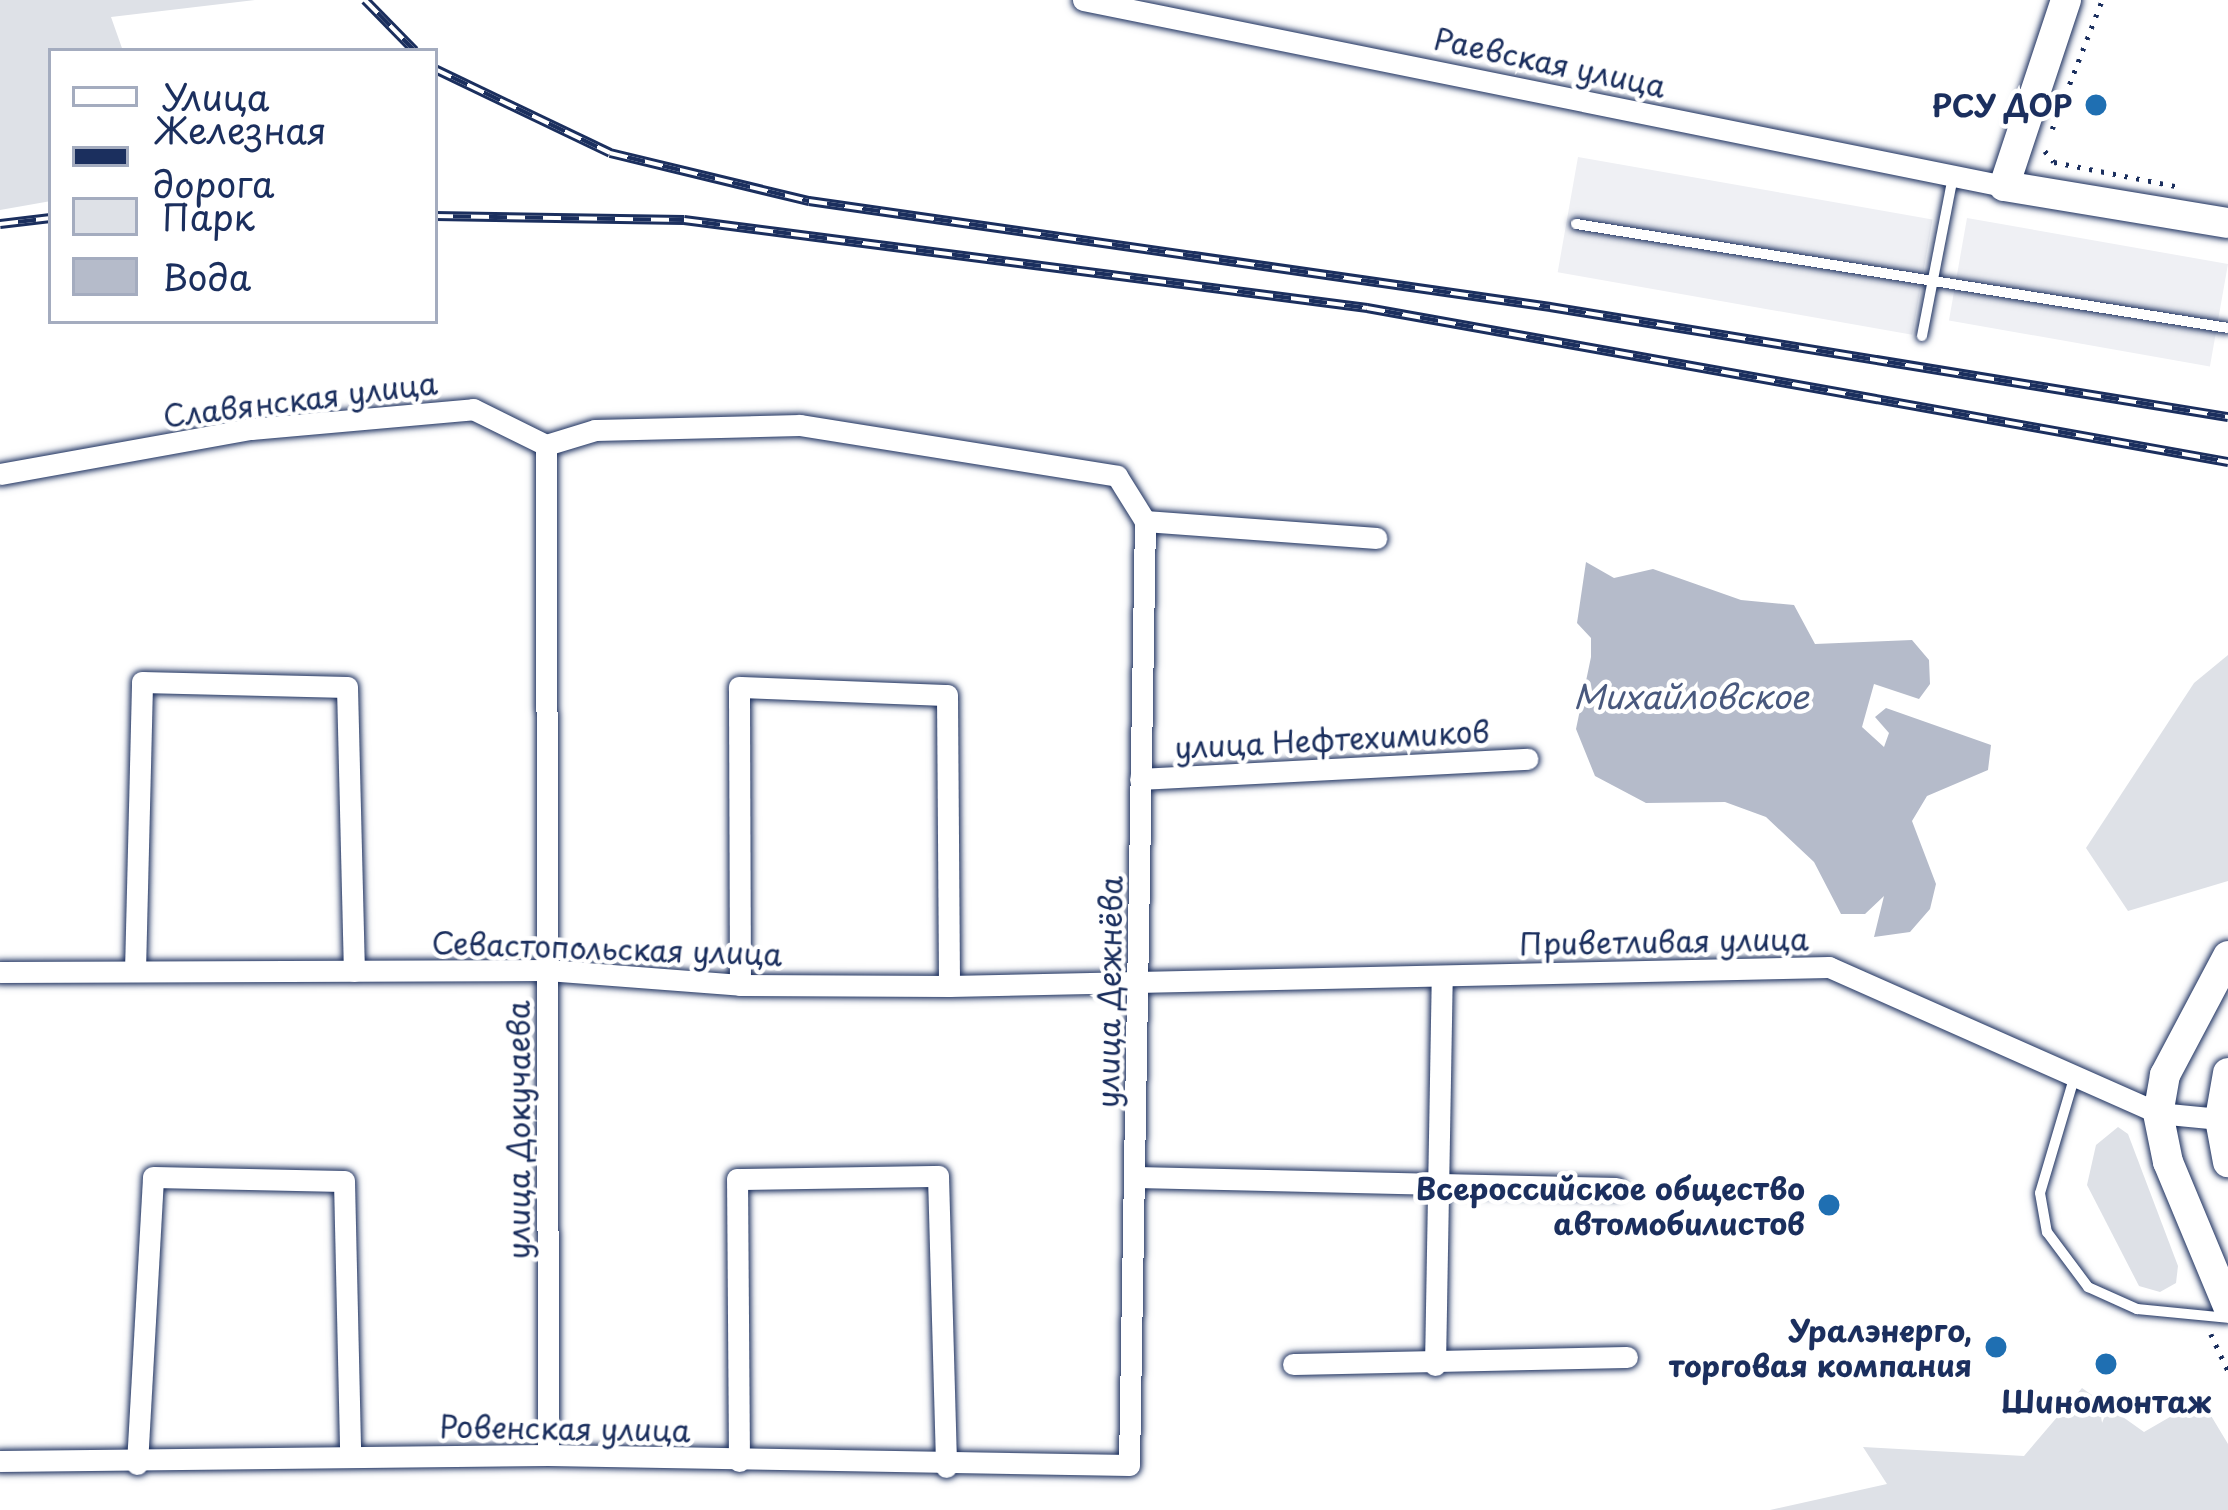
<!DOCTYPE html>
<html>
<head>
<meta charset="utf-8">
<style>
	body { margin:0 }
	#map { position:relative; width:2228px; height:1510px; overflow:hidden; background:#fff; font-family:"Playpen Sans",sans-serif }
	div>[style] { position:absolute }
	.built>* { inset:0; background:#eff0f4; transform-origin:0 0 }
	.green>* { inset:0; background:#dee1e7 }
	.water>* { inset:0; background:#b5bbca }
	.path>* { height:4.5px; margin-top:-2.25px; transform-origin:0; background:repeating-linear-gradient(90deg,#1b2f5e 0 3px,transparent 0 12px) }
	.roads { filter:drop-shadow(0 0 3px #1b2f5e) drop-shadow(0 0 3px #1b2f5e) }
	.lane>* { height:10px; margin:-5px; padding:0 5px; transform-origin:5px; border-radius:5px; background:#fff }
	.street>* { height:21px; margin:-10.5px; padding:0 10.5px; transform-origin:10.5px; border-radius:10.5px; background:#fff }
	.secondary>* { height:30px; margin:-15px; padding:0 15px; transform-origin:15px; border-radius:15px; background:#fff }
	.rail>* { height:10px; margin-top:-5px; transform-origin:0; background:repeating-linear-gradient(90deg,#fff 0 18px,#1b2f5e 0 36px); box-sizing:border-box; border-block:3px solid #1b2f5e }
	.dots>* { width:33px; height:33px; translate:-50% -50%; box-sizing:border-box; border:6px solid #fff; border-radius:50% }
	span { translate:-50% -50%; white-space:nowrap; text-align:center; line-height:1.15; -webkit-text-stroke:9px #fff; paint-order:stroke }
	.street-label { font-size:30px; color:#1b2f5e }
	.poi-label { font-size:30px; color:#1b2f5e; font-weight:700 }
	.right { translate:-100% -50%; text-align:right }
	.water-label { font-size:33px; color:#49597e; font-style:italic }
	.legend { position:absolute; left:48px; top:48px; width:390px; height:276px; box-sizing:border-box; background:#fff; border:3px solid #a4acbf; margin:0; padding:15px 21px; list-style:none; font-size:36px; color:#1b2f5e }
	.legend li { display:flex; align-items:center; gap:24px; height:60px }
	.legend b { width:60px; border:3px solid #a4acbf }
</style>
</head>
<body>
<div id="map">
	<div class="built">
		<div style="left:1578px;top:157px;width:360px;height:117px;rotate:10deg"></div>
		<div style="left:1967px;top:218px;width:265px;height:104px;rotate:10deg"></div>
	</div>
	<div class="green">
		<div style="clip-path:polygon(0 0,255px 0,111px 17px,123px 51px,51px 51px,51px 201px,0 210px)"></div>
		<div style="clip-path:polygon(2228px 655px,2228px 881px,2128px 911px,2086px 848px,2194px 683px)"></div>
		<div style="clip-path:polygon(2118px 1127px,2128px 1134px,2178px 1266px,2176px 1283px,2160px 1292px,2139px 1286px,2087px 1185px,2096px 1145px)"></div>
		<div style="clip-path:polygon(2082px 1388px,2144px 1432px,2201px 1399px,2228px 1444px,2228px 1510px,1770px 1510px,1887px 1484px,1863px 1447px,2024px 1456px)"></div>
	</div>
	<div class="water">
		<div style="clip-path:polygon(1586px 562px,1614px 578px,1653px 569px,1741px 600px,1794px 605px,1815px 644px,1912px 640px,1929px 660px,1930px 684px,1919px 699px,1874px 684px,1862px 727px,1884px 747px,1889px 733px,1875px 717px,1886px 708px,1991px 745px,1988px 770px,1927px 796px,1912px 821px,1936px 884px,1930px 909px,1910px 932px,1874px 937px,1884px 896px,1865px 914px,1841px 914px,1814px 862px,1766px 817px,1725px 802px,1646px 803px,1595px 776px,1576px 729px,1591px 657px,1591px 638px,1577px 623px)"></div>
	</div>
	<div class="path">
		<div style="left:2052px;top:129px;width:138px;rotate:-68.8deg"></div>
		<div style="left:2045px;top:151px;width:14px;rotate:51deg"></div>
		<div style="left:2054px;top:162px;width:128px;rotate:11.2deg"></div>
		<div style="left:2211px;top:1334px;width:40px;rotate:65deg"></div>
	</div>
	<div class="roads">
		<div class="lane">
			<div style="left:1576px;top:224px;width:660px;rotate:9.06deg"></div>
			<div style="left:1922px;top:336px;width:162px;rotate:-79deg"></div>
			<div style="left:2075px;top:1075px;width:123px;rotate:106.5deg"></div>
			<div style="left:2040px;top:1193px;width:40px;rotate:80deg"></div>
			<div style="left:2047px;top:1232px;width:69px;rotate:53.3deg"></div>
			<div style="left:2088px;top:1287px;width:54px;rotate:24.2deg"></div>
			<div style="left:2137px;top:1309px;width:91px;rotate:5.6deg"></div>
		</div>
		<div class="street">
			<div style="left:1083px;top:0;width:940px;rotate:11.42deg"></div>
			<div style="left:546px;top:445px;width:1010px;rotate:89.89deg"></div>
			<div style="left:0;top:474px;width:255px;rotate:-10.2deg"></div>
			<div style="left:251px;top:429px;width:223px;rotate:-5.1deg"></div>
			<div style="left:473px;top:409px;width:81px;rotate:26.3deg"></div>
			<div style="left:546px;top:445px;width:51px;rotate:-17deg"></div>
			<div style="left:595px;top:430px;width:205px;rotate:-1.4deg"></div>
			<div style="left:800px;top:425px;width:321px;rotate:9.1deg"></div>
			<div style="left:1117px;top:476px;width:53px;rotate:58.1deg"></div>
			<div style="left:1145px;top:521px;width:232px;rotate:4.2deg"></div>
			<div style="left:1140px;top:779px;width:388px;rotate:-3deg"></div>
			<div style="left:135px;top:971px;width:289px;rotate:-88.6deg"></div>
			<div style="left:142px;top:682px;width:205px;rotate:1.4deg"></div>
			<div style="left:347px;top:687px;width:284px;rotate:88.6deg"></div>
			<div style="left:0;top:972px;width:547px;rotate:-0.21deg"></div>
			<div style="left:547px;top:970px;width:194px;rotate:4.4deg"></div>
			<div style="left:740px;top:985px;width:209px;rotate:0.3deg"></div>
			<div style="left:949px;top:986px;width:880px;rotate:-1.24deg"></div>
			<div style="left:1829px;top:967px;width:360px;rotate:23.9deg"></div>
			<div style="left:2158px;top:1113px;width:62px;rotate:5.5deg"></div>
			<div style="left:740px;top:985px;width:298px;rotate:-90.2deg"></div>
			<div style="left:739px;top:687px;width:208px;rotate:2.2deg"></div>
			<div style="left:947px;top:695px;width:291px;rotate:89.6deg"></div>
			<div style="left:1136px;top:1177px;width:480px;rotate:1.3deg"></div>
			<div style="left:1293px;top:1364px;width:334px;rotate:-1.2deg"></div>
			<div style="left:1435px;top:1365px;width:389px;rotate:-89deg"></div>
			<div style="left:0;top:1461px;width:548px;rotate:-0.63deg"></div>
			<div style="left:548px;top:1455px;width:581px;rotate:0.99deg"></div>
			<div style="left:1129px;top:1465px;width:944px;rotate:-89.03deg"></div>
			<div style="left:739px;top:1461px;width:282px;rotate:-90.4deg"></div>
			<div style="left:737px;top:1179px;width:201px;rotate:-0.9deg"></div>
			<div style="left:938px;top:1176px;width:291px;rotate:88.4deg"></div>
			<div style="left:137px;top:1464px;width:287px;rotate:-86.8deg"></div>
			<div style="left:153px;top:1177px;width:191px;rotate:1.2deg"></div>
			<div style="left:344px;top:1181px;width:274px;rotate:88.7deg"></div>
		</div>
		<div class="secondary">
			<div style="left:2066px;top:0;width:196px;rotate:108.4deg"></div>
			<div style="left:2004px;top:186px;width:227px;rotate:9.4deg"></div>
			<div style="left:2228px;top:956px;width:135px;rotate:117.9deg"></div>
			<div style="left:2165px;top:1075px;width:39px;rotate:100deg"></div>
			<div style="left:2158px;top:1113px;width:50px;rotate:78.5deg"></div>
			<div style="left:2168px;top:1162px;width:156px;rotate:67.4deg"></div>
			<div style="left:2228px;top:1073px;width:47px;rotate:99.9deg"></div>
			<div style="left:2220px;top:1119px;width:44px;rotate:79.5deg"></div>
		</div>
	</div>
	<div class="rail">
		<div style="left:365px;top:0;width:71px;rotate:45.6deg"></div>
		<div style="left:435px;top:69px;width:194px;rotate:25.6deg"></div>
		<div style="left:610px;top:153px;width:205px;rotate:13.6deg"></div>
		<div style="left:809px;top:201px;width:749px;rotate:8.14deg"></div>
		<div style="left:1550px;top:307px;width:687px;rotate:9.22deg"></div>
		<div style="left:435px;top:216px;width:249px;rotate:0.9deg"></div>
		<div style="left:684px;top:220px;width:689px;rotate:7.34deg"></div>
		<div style="left:1367px;top:308px;width:875px;rotate:10.14deg"></div>
		<div style="left:0;top:224px;width:51px;rotate:-6.7deg"></div>
	</div>
	<div class="dots">
		<div style="left:2096px;top:105px;background:#1f6fb2"></div>
		<div style="left:1829px;top:1205px;background:#1f6fb2"></div>
		<div style="left:1996px;top:1347px;background:#1f6fb2"></div>
		<div style="left:2106px;top:1364px;background:#1f6fb2"></div>
	</div>
	<div class="street-label">
		<span style="left:1550px;top:62px;rotate:12deg">Раевская улица</span>
		<span style="left:300px;top:399px;rotate:-7deg">Славянская улица</span>
		<span style="left:1332px;top:739px;rotate:-3deg">улица Нефтехимиков</span>
		<span style="left:1664px;top:941px;rotate:-1deg">Приветливая улица</span>
		<span style="left:607px;top:948px;rotate:2deg">Севастопольская улица</span>
		<span style="left:1109px;top:992px;rotate:-89deg">улица Дежнёва</span>
		<span style="left:518px;top:1130px;rotate:-90deg">улица Докучаева</span>
		<span style="left:565px;top:1428px;rotate:1deg">Ровенская улица</span>
	</div>
	<div class="poi-label">
		<span class="right" style="left:2072px;top:105px">РСУ ДОР</span>
		<span class="right" style="left:1805px;top:1205px">Всероссийское общество<br>автомобилистов</span>
		<span class="right" style="left:1972px;top:1347px">Уралэнерго,<br>торговая компания</span>
		<span style="left:2106px;top:1401px">Шиномонтаж</span>
	</div>
	<div class="water-label">
		<span style="left:1691px;top:696px">Михайловское</span>
	</div>
	<ul class="legend">
	<li><b style="height:15px;background:#fff"></b>Улица</li>
	<li><b style="height:15px;background:#1b2f5e"></b>Железная дорога</li>
	<li><b style="height:33px;background:#dee1e7"></b>Парк</li>
	<li><b style="height:33px;background:#b5bbca"></b>Вода</li>
	</ul>
</div>
</body>
</html>
